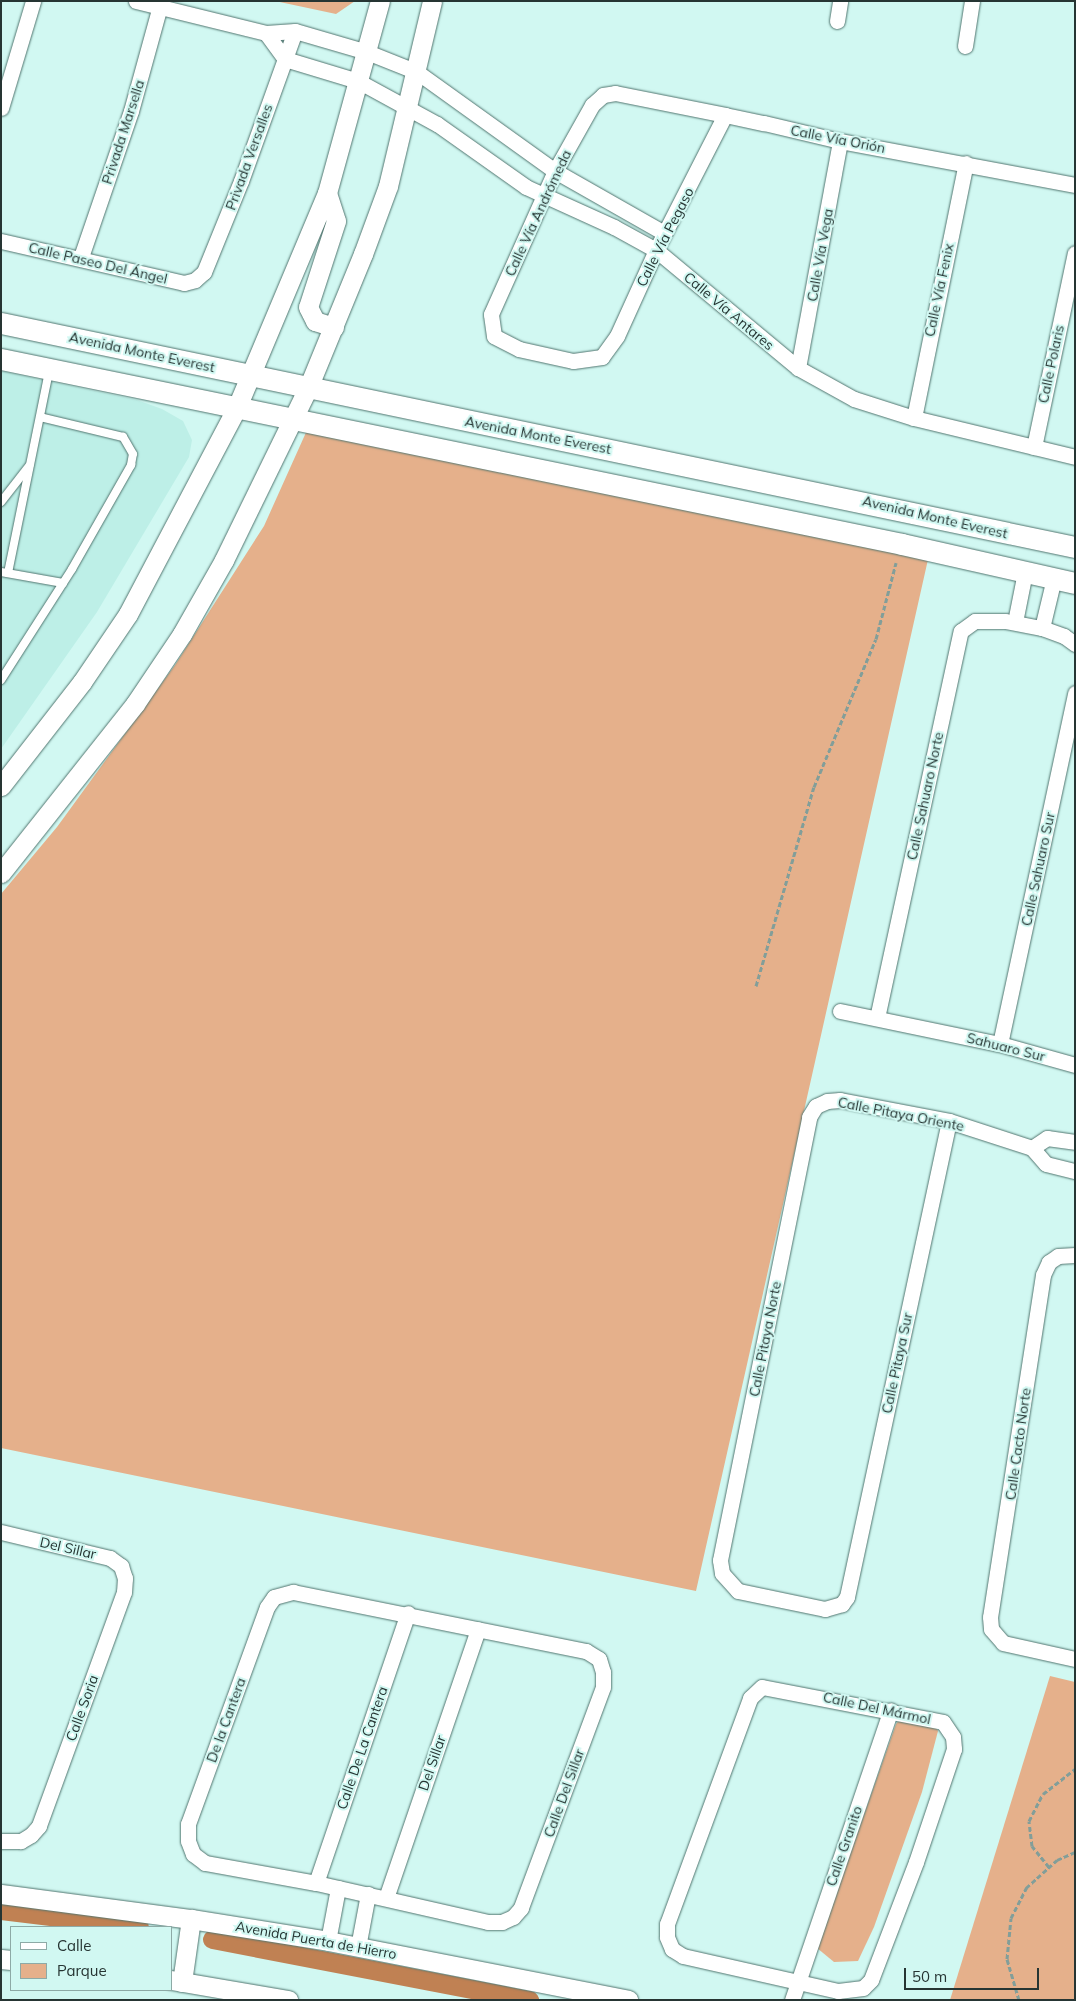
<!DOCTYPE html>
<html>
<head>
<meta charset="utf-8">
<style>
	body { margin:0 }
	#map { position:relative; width:1076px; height:2001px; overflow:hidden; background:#d1f8f2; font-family:Mulish,sans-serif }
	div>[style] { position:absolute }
	.built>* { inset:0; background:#bdefe7 }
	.green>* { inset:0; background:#e5b08b }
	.canal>* { height:19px; margin:-9.5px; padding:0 9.5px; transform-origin:9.5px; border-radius:9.5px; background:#c08153 }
	.path>* { height:3px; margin-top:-1.5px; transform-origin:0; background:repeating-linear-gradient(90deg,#829e99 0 5px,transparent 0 7.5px) }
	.roads { filter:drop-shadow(0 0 1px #51756f) drop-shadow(0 0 1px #51756f) }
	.service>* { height:8px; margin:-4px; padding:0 4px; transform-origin:4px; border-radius:4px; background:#fff }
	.minor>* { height:15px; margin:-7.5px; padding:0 7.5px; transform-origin:7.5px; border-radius:7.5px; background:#fff }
	.tertiary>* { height:19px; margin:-9.5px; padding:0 9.5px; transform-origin:9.5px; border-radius:9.5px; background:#fff }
	.secondary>* { height:21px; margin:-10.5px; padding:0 10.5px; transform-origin:10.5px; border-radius:10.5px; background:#fff }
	span { translate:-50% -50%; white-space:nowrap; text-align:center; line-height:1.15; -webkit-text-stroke:4px #d1f8f2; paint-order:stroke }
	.street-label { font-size:14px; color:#263533 }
	.frame { position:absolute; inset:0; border:2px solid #263533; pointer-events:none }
	.legend { position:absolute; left:10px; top:1926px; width:162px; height:65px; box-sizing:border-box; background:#d1f8f2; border:1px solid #8daaa6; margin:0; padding:6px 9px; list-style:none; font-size:15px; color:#263533 }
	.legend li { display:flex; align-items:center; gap:10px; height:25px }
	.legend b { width:25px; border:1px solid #8daaa6 }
	.scale { position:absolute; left:904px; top:1968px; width:135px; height:22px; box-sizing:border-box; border:2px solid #263533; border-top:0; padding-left:6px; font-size:15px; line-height:18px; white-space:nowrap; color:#263533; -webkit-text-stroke:4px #d1f8f2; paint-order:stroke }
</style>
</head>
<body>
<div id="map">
	<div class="built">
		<div style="clip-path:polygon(1px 371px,137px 400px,162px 409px,183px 421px,192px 440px,189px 457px,97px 612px,1px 749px)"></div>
	</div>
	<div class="green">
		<div style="clip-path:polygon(275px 1px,355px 1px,336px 14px)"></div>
		<div style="clip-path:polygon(308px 428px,929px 555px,696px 1591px,1px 1448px,1px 894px,57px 827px,175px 665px,264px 526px)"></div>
		<div style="clip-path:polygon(1050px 1676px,1075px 1682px,1075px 2000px,950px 2000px)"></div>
		<div style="clip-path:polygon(904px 1715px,931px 1719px,938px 1731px,922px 1792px,874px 1927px,858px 1961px,834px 1962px,817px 1948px,896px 1724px)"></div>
	</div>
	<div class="canal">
		<div style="left:1px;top:1910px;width:139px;rotate:7deg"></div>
		<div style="left:212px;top:1939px;width:323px;rotate:10.9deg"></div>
	</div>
	<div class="path">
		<div style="left:756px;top:986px;width:207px;rotate:-73.8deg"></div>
		<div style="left:814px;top:787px;width:160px;rotate:-67.3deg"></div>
		<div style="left:876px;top:639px;width:79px;rotate:-75.3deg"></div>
		<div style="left:1049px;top:1867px;width:27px;rotate:-129deg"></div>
		<div style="left:1032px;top:1846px;width:25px;rotate:-97deg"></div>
		<div style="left:1029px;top:1821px;width:30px;rotate:-63deg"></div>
		<div style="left:1043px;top:1794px;width:41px;rotate:-38deg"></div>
		<div style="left:1019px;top:2000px;width:43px;rotate:-106.3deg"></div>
		<div style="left:1007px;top:1959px;width:41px;rotate:-84.4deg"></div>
		<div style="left:1011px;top:1918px;width:34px;rotate:-63deg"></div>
		<div style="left:1026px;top:1888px;width:42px;rotate:-42.1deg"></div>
		<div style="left:1057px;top:1860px;width:20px;rotate:-24deg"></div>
	</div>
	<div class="roads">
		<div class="service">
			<div style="left:1px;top:502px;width:46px;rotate:-52.1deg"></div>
			<div style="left:1px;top:572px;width:63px;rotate:10.1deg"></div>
			<div style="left:8px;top:573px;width:206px;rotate:-78.5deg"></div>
			<div style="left:1px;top:680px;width:132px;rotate:-57.4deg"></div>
			<div style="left:72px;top:569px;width:120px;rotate:-60.4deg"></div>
			<div style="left:131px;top:465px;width:11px;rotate:-80deg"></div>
			<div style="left:133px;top:454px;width:20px;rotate:-120deg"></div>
			<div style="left:123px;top:437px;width:85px;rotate:-166.5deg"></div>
		</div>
		<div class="minor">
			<div style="left:136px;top:1px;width:134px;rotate:13.8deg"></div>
			<div style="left:266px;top:33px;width:29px;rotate:-4deg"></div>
			<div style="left:295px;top:31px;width:75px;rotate:16.3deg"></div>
			<div style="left:367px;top:52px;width:54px;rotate:21.8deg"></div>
			<div style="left:417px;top:72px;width:170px;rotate:35.7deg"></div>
			<div style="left:555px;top:171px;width:125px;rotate:29.6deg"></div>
			<div style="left:837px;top:21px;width:20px;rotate:-81deg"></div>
			<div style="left:266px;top:33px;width:32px;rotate:54deg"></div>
			<div style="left:285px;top:59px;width:76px;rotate:16.8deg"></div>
			<div style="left:358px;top:81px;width:90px;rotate:28.6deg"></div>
			<div style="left:437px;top:124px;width:109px;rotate:35.3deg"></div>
			<div style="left:526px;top:187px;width:97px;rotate:24.4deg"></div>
			<div style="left:614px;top:227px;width:48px;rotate:28.7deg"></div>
			<div style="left:656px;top:250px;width:185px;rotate:39.7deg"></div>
			<div style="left:798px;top:368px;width:64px;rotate:29deg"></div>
			<div style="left:854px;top:399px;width:63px;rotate:17.6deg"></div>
			<div style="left:914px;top:418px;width:166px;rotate:13.6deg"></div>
			<div style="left:965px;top:46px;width:46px;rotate:-81.2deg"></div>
			<div style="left:1px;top:108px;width:112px;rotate:-73.3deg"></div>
			<div style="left:725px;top:115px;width:152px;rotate:117.1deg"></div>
			<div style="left:656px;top:250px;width:94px;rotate:114.4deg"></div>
			<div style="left:617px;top:336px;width:26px;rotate:126deg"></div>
			<div style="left:602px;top:357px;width:29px;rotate:172deg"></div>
			<div style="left:573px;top:361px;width:55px;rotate:-167.5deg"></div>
			<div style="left:519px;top:349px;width:28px;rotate:-153deg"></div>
			<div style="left:494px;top:336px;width:22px;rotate:-98deg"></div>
			<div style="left:491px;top:314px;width:157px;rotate:-65.9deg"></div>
			<div style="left:555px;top:171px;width:76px;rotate:-60.7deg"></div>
			<div style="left:592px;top:105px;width:15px;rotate:-42deg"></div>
			<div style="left:603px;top:95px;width:12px;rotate:-9deg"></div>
			<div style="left:615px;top:93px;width:112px;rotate:11.3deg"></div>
			<div style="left:725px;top:115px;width:40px;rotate:12deg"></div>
			<div style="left:764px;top:123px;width:78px;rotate:13.3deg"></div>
			<div style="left:840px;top:141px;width:239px;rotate:10.6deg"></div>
			<div style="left:1px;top:241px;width:188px;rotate:12.9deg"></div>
			<div style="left:184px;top:283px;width:11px;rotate:-15deg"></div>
			<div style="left:195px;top:280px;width:12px;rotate:-42deg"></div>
			<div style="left:204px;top:272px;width:98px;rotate:-67.9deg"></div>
			<div style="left:241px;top:181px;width:159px;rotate:-70.2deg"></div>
			<div style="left:81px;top:257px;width:154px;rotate:-71.1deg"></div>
			<div style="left:131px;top:111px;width:109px;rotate:-74.6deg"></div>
			<div style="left:798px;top:368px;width:231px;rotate:-79.5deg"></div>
			<div style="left:914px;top:418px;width:260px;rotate:-78.5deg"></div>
			<div style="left:1034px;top:447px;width:198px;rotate:-78.1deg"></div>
			<div style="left:1015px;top:622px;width:51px;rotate:-78.7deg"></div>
			<div style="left:1042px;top:628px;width:51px;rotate:-76.5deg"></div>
			<div style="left:840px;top:1011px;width:163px;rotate:11.7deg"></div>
			<div style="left:1000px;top:1044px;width:78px;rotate:15.6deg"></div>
			<div style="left:877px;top:1018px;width:396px;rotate:-77.8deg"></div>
			<div style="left:961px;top:631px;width:17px;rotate:-36deg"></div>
			<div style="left:975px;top:621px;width:30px"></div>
			<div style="left:1005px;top:621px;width:38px;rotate:11deg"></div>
			<div style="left:1042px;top:628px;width:23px;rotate:20deg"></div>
			<div style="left:1064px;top:636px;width:14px;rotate:36deg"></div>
			<div style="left:1000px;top:1044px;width:359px;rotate:-77.9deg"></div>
			<div style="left:949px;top:1121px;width:487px;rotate:102.1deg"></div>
			<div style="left:847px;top:1597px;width:9px;rotate:126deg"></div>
			<div style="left:842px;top:1604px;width:18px;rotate:164deg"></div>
			<div style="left:825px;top:1609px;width:89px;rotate:-168.3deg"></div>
			<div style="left:738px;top:1591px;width:24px;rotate:-132deg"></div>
			<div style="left:722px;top:1573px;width:13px;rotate:-99deg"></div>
			<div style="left:720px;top:1560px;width:452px;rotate:-78.6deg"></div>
			<div style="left:809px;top:1117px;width:13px;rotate:-58deg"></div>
			<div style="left:816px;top:1106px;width:12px;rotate:-24deg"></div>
			<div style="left:827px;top:1101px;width:13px;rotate:-4deg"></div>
			<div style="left:840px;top:1100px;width:111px;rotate:10.9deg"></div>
			<div style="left:949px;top:1121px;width:87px;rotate:18deg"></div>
			<div style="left:1032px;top:1148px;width:21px;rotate:49deg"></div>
			<div style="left:1046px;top:1164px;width:30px;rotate:14deg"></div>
			<div style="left:1032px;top:1148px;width:18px;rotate:-34deg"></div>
			<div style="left:1047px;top:1138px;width:28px;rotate:8deg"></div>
			<div style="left:1075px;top:1255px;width:17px;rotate:177deg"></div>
			<div style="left:1058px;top:1256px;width:11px;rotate:146deg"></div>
			<div style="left:1049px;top:1262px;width:14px;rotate:115deg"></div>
			<div style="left:1043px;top:1275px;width:346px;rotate:98.8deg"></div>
			<div style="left:990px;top:1617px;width:12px;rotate:85deg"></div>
			<div style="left:991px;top:1629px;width:18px;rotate:49deg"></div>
			<div style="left:1003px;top:1643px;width:74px;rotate:12.5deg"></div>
			<div style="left:1px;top:1532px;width:112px;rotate:13.4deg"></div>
			<div style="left:110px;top:1558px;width:14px;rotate:36deg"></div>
			<div style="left:121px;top:1566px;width:13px;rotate:72deg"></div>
			<div style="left:125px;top:1578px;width:14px;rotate:94deg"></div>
			<div style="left:124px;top:1592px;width:249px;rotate:110deg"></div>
			<div style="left:39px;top:1826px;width:12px;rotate:132deg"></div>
			<div style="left:31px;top:1835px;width:12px;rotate:149deg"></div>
			<div style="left:21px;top:1841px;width:20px;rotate:180deg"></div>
			<div style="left:293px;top:1592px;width:299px;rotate:11.4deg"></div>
			<div style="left:586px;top:1651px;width:15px;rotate:32deg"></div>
			<div style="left:599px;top:1659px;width:14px;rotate:73deg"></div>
			<div style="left:603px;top:1672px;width:15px;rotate:90deg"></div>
			<div style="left:603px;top:1687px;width:236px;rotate:110.4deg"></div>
			<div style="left:521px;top:1908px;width:12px;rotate:132deg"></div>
			<div style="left:513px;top:1917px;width:12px;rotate:156deg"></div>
			<div style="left:502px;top:1922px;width:14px;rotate:180deg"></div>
			<div style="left:488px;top:1922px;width:176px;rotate:-167.2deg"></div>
			<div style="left:316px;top:1883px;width:113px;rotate:-169.8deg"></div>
			<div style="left:205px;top:1863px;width:15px;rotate:-143deg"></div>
			<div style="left:193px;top:1854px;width:14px;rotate:-111deg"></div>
			<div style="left:188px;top:1841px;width:17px;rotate:-90deg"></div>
			<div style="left:188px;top:1824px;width:231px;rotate:-70deg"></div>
			<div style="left:267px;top:1607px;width:12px;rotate:-55deg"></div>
			<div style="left:274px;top:1597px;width:20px;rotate:-15deg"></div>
			<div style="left:762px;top:1687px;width:184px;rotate:10.9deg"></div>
			<div style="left:943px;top:1722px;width:18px;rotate:56deg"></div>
			<div style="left:953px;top:1737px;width:12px;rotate:85deg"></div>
			<div style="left:954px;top:1749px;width:119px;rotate:108.6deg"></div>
			<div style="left:916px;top:1862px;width:126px;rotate:110.9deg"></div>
			<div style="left:871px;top:1980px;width:11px;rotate:135deg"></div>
			<div style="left:863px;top:1988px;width:25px;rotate:173deg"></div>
			<div style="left:838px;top:1991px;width:159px;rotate:-167.3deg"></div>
			<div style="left:683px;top:1956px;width:13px;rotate:-148deg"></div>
			<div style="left:672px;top:1949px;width:13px;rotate:-113deg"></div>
			<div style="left:667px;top:1937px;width:13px;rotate:-90deg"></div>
			<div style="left:667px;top:1924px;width:241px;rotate:-69.8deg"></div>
			<div style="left:750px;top:1698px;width:16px;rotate:-43deg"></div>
			<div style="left:316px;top:1883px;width:285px;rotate:-71.2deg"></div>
			<div style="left:386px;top:1898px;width:284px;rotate:-71.1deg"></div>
			<div style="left:328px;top:1941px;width:54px;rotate:-79.3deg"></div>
			<div style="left:358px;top:1947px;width:54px;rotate:-79.3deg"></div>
			<div style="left:792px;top:2000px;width:306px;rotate:-71.2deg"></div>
		</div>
		<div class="tertiary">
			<div style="left:327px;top:193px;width:29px;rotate:72deg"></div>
			<div style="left:336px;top:221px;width:90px;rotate:108deg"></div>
			<div style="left:308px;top:307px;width:16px;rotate:63deg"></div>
			<div style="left:315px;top:321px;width:20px;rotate:18deg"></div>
			<div style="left:1px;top:786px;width:132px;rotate:-52.1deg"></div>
			<div style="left:82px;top:682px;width:82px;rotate:-55.9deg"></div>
			<div style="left:128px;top:614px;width:234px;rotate:-62.2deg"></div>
			<div style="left:237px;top:407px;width:232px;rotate:-67.2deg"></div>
			<div style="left:327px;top:193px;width:199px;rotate:-74.6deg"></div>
			<div style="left:1px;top:873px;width:216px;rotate:-51.6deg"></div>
			<div style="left:135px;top:704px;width:84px;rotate:-56.1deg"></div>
			<div style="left:182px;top:634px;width:85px;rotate:-60.4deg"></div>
			<div style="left:224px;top:560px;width:191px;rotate:-64deg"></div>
			<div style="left:308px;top:388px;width:145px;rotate:-67.7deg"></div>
			<div style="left:363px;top:254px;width:72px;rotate:-69.8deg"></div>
			<div style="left:388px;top:186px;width:190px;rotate:-76.6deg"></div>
			<div style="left:1px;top:1894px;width:192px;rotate:7.5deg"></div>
			<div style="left:191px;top:1919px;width:139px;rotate:9.1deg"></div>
			<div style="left:328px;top:1941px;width:306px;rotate:11.1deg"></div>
			<div style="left:1px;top:1959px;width:10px;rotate:6deg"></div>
			<div style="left:171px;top:1980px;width:119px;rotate:9.7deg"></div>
			<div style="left:182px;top:1982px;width:64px;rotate:-81.9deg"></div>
		</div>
		<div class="secondary">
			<div style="left:1px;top:323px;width:1097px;rotate:11.78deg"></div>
			<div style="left:1px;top:359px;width:920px;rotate:11.6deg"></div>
			<div style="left:902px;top:544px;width:177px;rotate:12.7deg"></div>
		</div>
	</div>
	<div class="street-label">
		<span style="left:123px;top:132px;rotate:-72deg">Privada Marsella</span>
		<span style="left:838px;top:139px;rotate:11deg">Calle Vía Orión</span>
		<span style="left:249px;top:157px;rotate:-70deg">Privada Versalles</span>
		<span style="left:538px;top:213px;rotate:-65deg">Calle Vía Andrómeda</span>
		<span style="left:665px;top:237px;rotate:-63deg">Calle Vía Pegaso</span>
		<span style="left:820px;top:255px;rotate:-80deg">Calle Vía Vega</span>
		<span style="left:98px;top:263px;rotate:13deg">Calle Paseo Del Ángel</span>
		<span style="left:939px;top:290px;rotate:-78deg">Calle Vía Fenix</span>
		<span style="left:729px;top:311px;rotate:40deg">Calle Vía Antares</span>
		<span style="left:142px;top:352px;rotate:12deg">Avenida Monte Everest</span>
		<span style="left:1051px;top:364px;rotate:-78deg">Calle Polaris</span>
		<span style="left:538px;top:435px;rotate:11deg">Avenida Monte Everest</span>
		<span style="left:935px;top:517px;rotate:13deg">Avenida Monte Everest</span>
		<span style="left:925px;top:796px;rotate:-78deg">Calle Sahuaro Norte</span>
		<span style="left:1038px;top:869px;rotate:-78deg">Calle Sahuaro Sur</span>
		<span style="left:1006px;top:1047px;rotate:14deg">Sahuaro Sur</span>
		<span style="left:901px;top:1114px;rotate:11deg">Calle Pitaya Oriente</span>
		<span style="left:765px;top:1339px;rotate:-79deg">Calle Pitaya Norte</span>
		<span style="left:897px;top:1363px;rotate:-78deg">Calle Pitaya Sur</span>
		<span style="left:1018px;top:1444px;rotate:-82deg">Calle Cacto Norte</span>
		<span style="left:68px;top:1548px;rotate:13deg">Del Sillar</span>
		<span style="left:82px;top:1708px;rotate:-70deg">Calle Soria</span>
		<span style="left:877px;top:1708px;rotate:12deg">Calle Del Mármol</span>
		<span style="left:226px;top:1720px;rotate:-70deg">De la Cantera</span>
		<span style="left:362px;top:1748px;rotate:-71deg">Calle De La Cantera</span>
		<span style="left:432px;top:1763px;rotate:-71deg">Del Sillar</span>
		<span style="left:564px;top:1793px;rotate:-70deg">Calle Del Sillar</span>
		<span style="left:844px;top:1846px;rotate:-71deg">Calle Granito</span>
		<span style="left:316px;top:1940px;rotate:10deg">Avenida Puerta de Hierro</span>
	</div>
	<div class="frame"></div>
	<ul class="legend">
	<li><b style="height:6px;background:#fff"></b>Calle</li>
	<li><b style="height:14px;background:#e5b08b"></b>Parque</li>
	</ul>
	<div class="scale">50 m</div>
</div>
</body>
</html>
